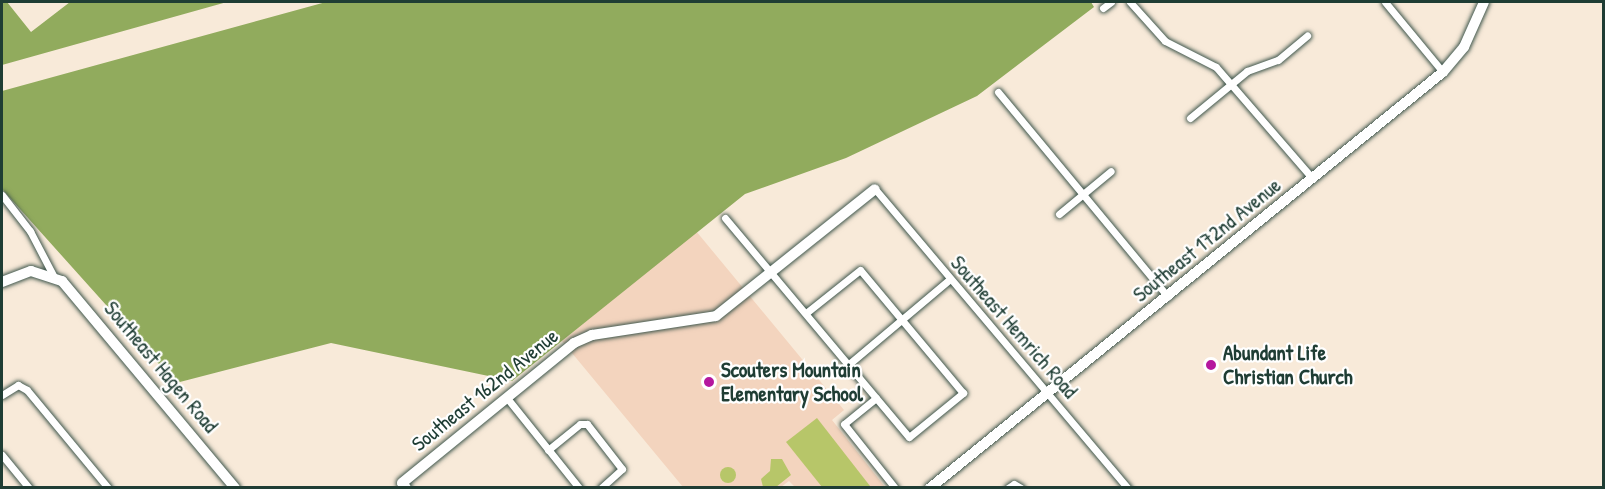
<!DOCTYPE html>
<html>
<head>
<meta charset="utf-8">
<style>
	body { margin:0 }
	#map { position:relative; width:1605px; height:489px; overflow:hidden; background:#f8ead9; font-family:"Patrick Hand",sans-serif }
	div>[style] { position:absolute }
	.built>* { inset:0; background:#f3d4be }
	.green>* { inset:0; background:#b7c669 }
	.round { border-radius:50% }
	.forest>* { inset:0; background:#91ab5d }
	.roads { filter:drop-shadow(0 0 2px #40574d) drop-shadow(0 0 2px #40574d) }
	.street>* { height:7px; margin:-3.5px; padding:0 3.5px; transform-origin:3.5px; border-radius:3.5px; background:#fff }
	.secondary>* { height:10px; margin:-5px; padding:0 5px; transform-origin:5px; border-radius:5px; background:#fff }
	.primary>* { height:10px; margin:-5px; padding:0 5px; transform-origin:5px; border-radius:5px; background:#fff }
	.dots>* { width:16px; height:16px; translate:-50% -50%; box-sizing:border-box; border:3px solid #fff; border-radius:50% }
	span { translate:-50% -50%; white-space:nowrap; text-align:center; line-height:1.15; -webkit-text-stroke:4.5px #fff; paint-order:stroke }
	.street-label { font-size:21px; color:#1f3d34 }
	.poi-label { font-size:21px; color:#1f3d34; font-weight:700 }
	.left { translate:0 -50%; text-align:left }
	.frame { position:absolute; inset:0; border:3px solid #1f3d34; pointer-events:none }
</style>
</head>
<body>
<div id="map">
	<div class="built">
		<div style="clip-path:polygon(696px 231px,844px 410px,832px 420px,885px 487px,795px 487px,789px 481px,781px 487px,683px 487px,562px 341px)"></div>
	</div>
	<div class="green">
		<div style="clip-path:polygon(817px 418px,870px 486px,868px 487px,822px 487px,786px 442px)"></div>
		<div style="clip-path:polygon(771px 459px,782px 459px,791px 475px,776px 487px,763px 487px,761px 479px,770px 471px)"></div>
		<div class="round" style="left:720px;top:467px;width:16px;height:16px"></div>
	</div>
	<div class="forest">
		<div style="clip-path:polygon(2px 2px,7px 2px,31px 32px,70px 2px,227px 2px,2px 65px)"></div>
		<div style="clip-path:polygon(326px 2px,1091px 2px,1094px 7px,977px 96px,846px 158px,745px 194px,512px 381px,331px 343px,176px 383px,2px 189px,2px 91px)"></div>
	</div>
	<div class="roads">
		<div class="street">
			<div style="left:1130px;top:2px;width:52px;rotate:48.1deg"></div>
			<div style="left:1165px;top:41px;width:57px;rotate:27deg"></div>
			<div style="left:1216px;top:67px;width:148px;rotate:49.1deg"></div>
			<div style="left:1385px;top:2px;width:91px;rotate:50.4deg"></div>
			<div style="left:1103px;top:8px;width:10px;rotate:-37deg"></div>
			<div style="left:998px;top:92px;width:266px;rotate:50.3deg"></div>
			<div style="left:1190px;top:118px;width:74px;rotate:-39.5deg"></div>
			<div style="left:1247px;top:71px;width:33px;rotate:-20deg"></div>
			<div style="left:1278px;top:60px;width:38px;rotate:-40deg"></div>
			<div style="left:875px;top:189px;width:392px;rotate:49.8deg"></div>
			<div style="left:2px;top:195px;width:46px;rotate:52.1deg"></div>
			<div style="left:30px;top:231px;width:50px;rotate:62.4deg"></div>
			<div style="left:1059px;top:214px;width:67px;rotate:-39.6deg"></div>
			<div style="left:725px;top:218px;width:286px;rotate:50deg"></div>
			<div style="left:909px;top:437px;width:70px;rotate:-39.2deg"></div>
			<div style="left:963px;top:393px;width:160px;rotate:-129.9deg"></div>
			<div style="left:860px;top:270px;width:69px;rotate:141.5deg"></div>
			<div style="left:849px;top:364px;width:132px;rotate:-40.1deg"></div>
			<div style="left:2px;top:395px;width:19px;rotate:-32deg"></div>
			<div style="left:18px;top:385px;width:10px;rotate:29deg"></div>
			<div style="left:27px;top:390px;width:127px;rotate:50.4deg"></div>
			<div style="left:507px;top:398px;width:115px;rotate:51.3deg"></div>
			<div style="left:876px;top:398px;width:41px;rotate:140.9deg"></div>
			<div style="left:844px;top:424px;width:82px;rotate:51.4deg"></div>
			<div style="left:548px;top:450px;width:41px;rotate:-39.1deg"></div>
			<div style="left:580px;top:424px;width:7px"></div>
			<div style="left:587px;top:424px;width:57px;rotate:52.1deg"></div>
			<div style="left:622px;top:469px;width:28px;rotate:138deg"></div>
			<div style="left:2px;top:455px;width:43px;rotate:50.7deg"></div>
			<div style="left:1008px;top:488px;width:7px;rotate:-34deg"></div>
			<div style="left:1014px;top:484px;width:8px;rotate:30deg"></div>
		</div>
		<div class="secondary">
			<div style="left:2px;top:282px;width:31px;rotate:-21deg"></div>
			<div style="left:31px;top:271px;width:33px;rotate:18deg"></div>
			<div style="left:62px;top:281px;width:270px;rotate:50.1deg"></div>
			<div style="left:406px;top:488px;width:6px;rotate:-129deg"></div>
			<div style="left:402px;top:483px;width:222px;rotate:-39.1deg"></div>
			<div style="left:574px;top:343px;width:20px;rotate:-24deg"></div>
			<div style="left:592px;top:335px;width:125px;rotate:-8.7deg"></div>
			<div style="left:716px;top:316px;width:203px;rotate:-38.6deg"></div>
		</div>
		<div class="primary">
			<div style="left:930px;top:488px;width:660px;rotate:-39.04deg"></div>
			<div style="left:1443px;top:72px;width:33px;rotate:-50deg"></div>
			<div style="left:1464px;top:47px;width:49px;rotate:-66deg"></div>
		</div>
	</div>
	<div class="dots">
		<div style="left:1211px;top:365px;background:#b5179e"></div>
		<div style="left:709px;top:382px;background:#b5179e"></div>
	</div>
	<div class="street-label">
		<span style="left:1207px;top:240px;rotate:-39deg">Southeast 172nd Avenue</span>
		<span style="left:1014px;top:327px;rotate:49deg">Southeast Hemrich Road</span>
		<span style="left:161px;top:367px;rotate:50deg">Southeast Hagen Road</span>
		<span style="left:485px;top:390px;rotate:-39deg">Southeast 162nd Avenue</span>
	</div>
	<div class="poi-label">
		<span class="left" style="left:1223px;top:365px">Abundant Life<br>Christian Church</span>
		<span class="left" style="left:721px;top:382px">Scouters Mountain<br>Elementary School</span>
	</div>
	<div class="frame"></div>
</div>
</body>
</html>
